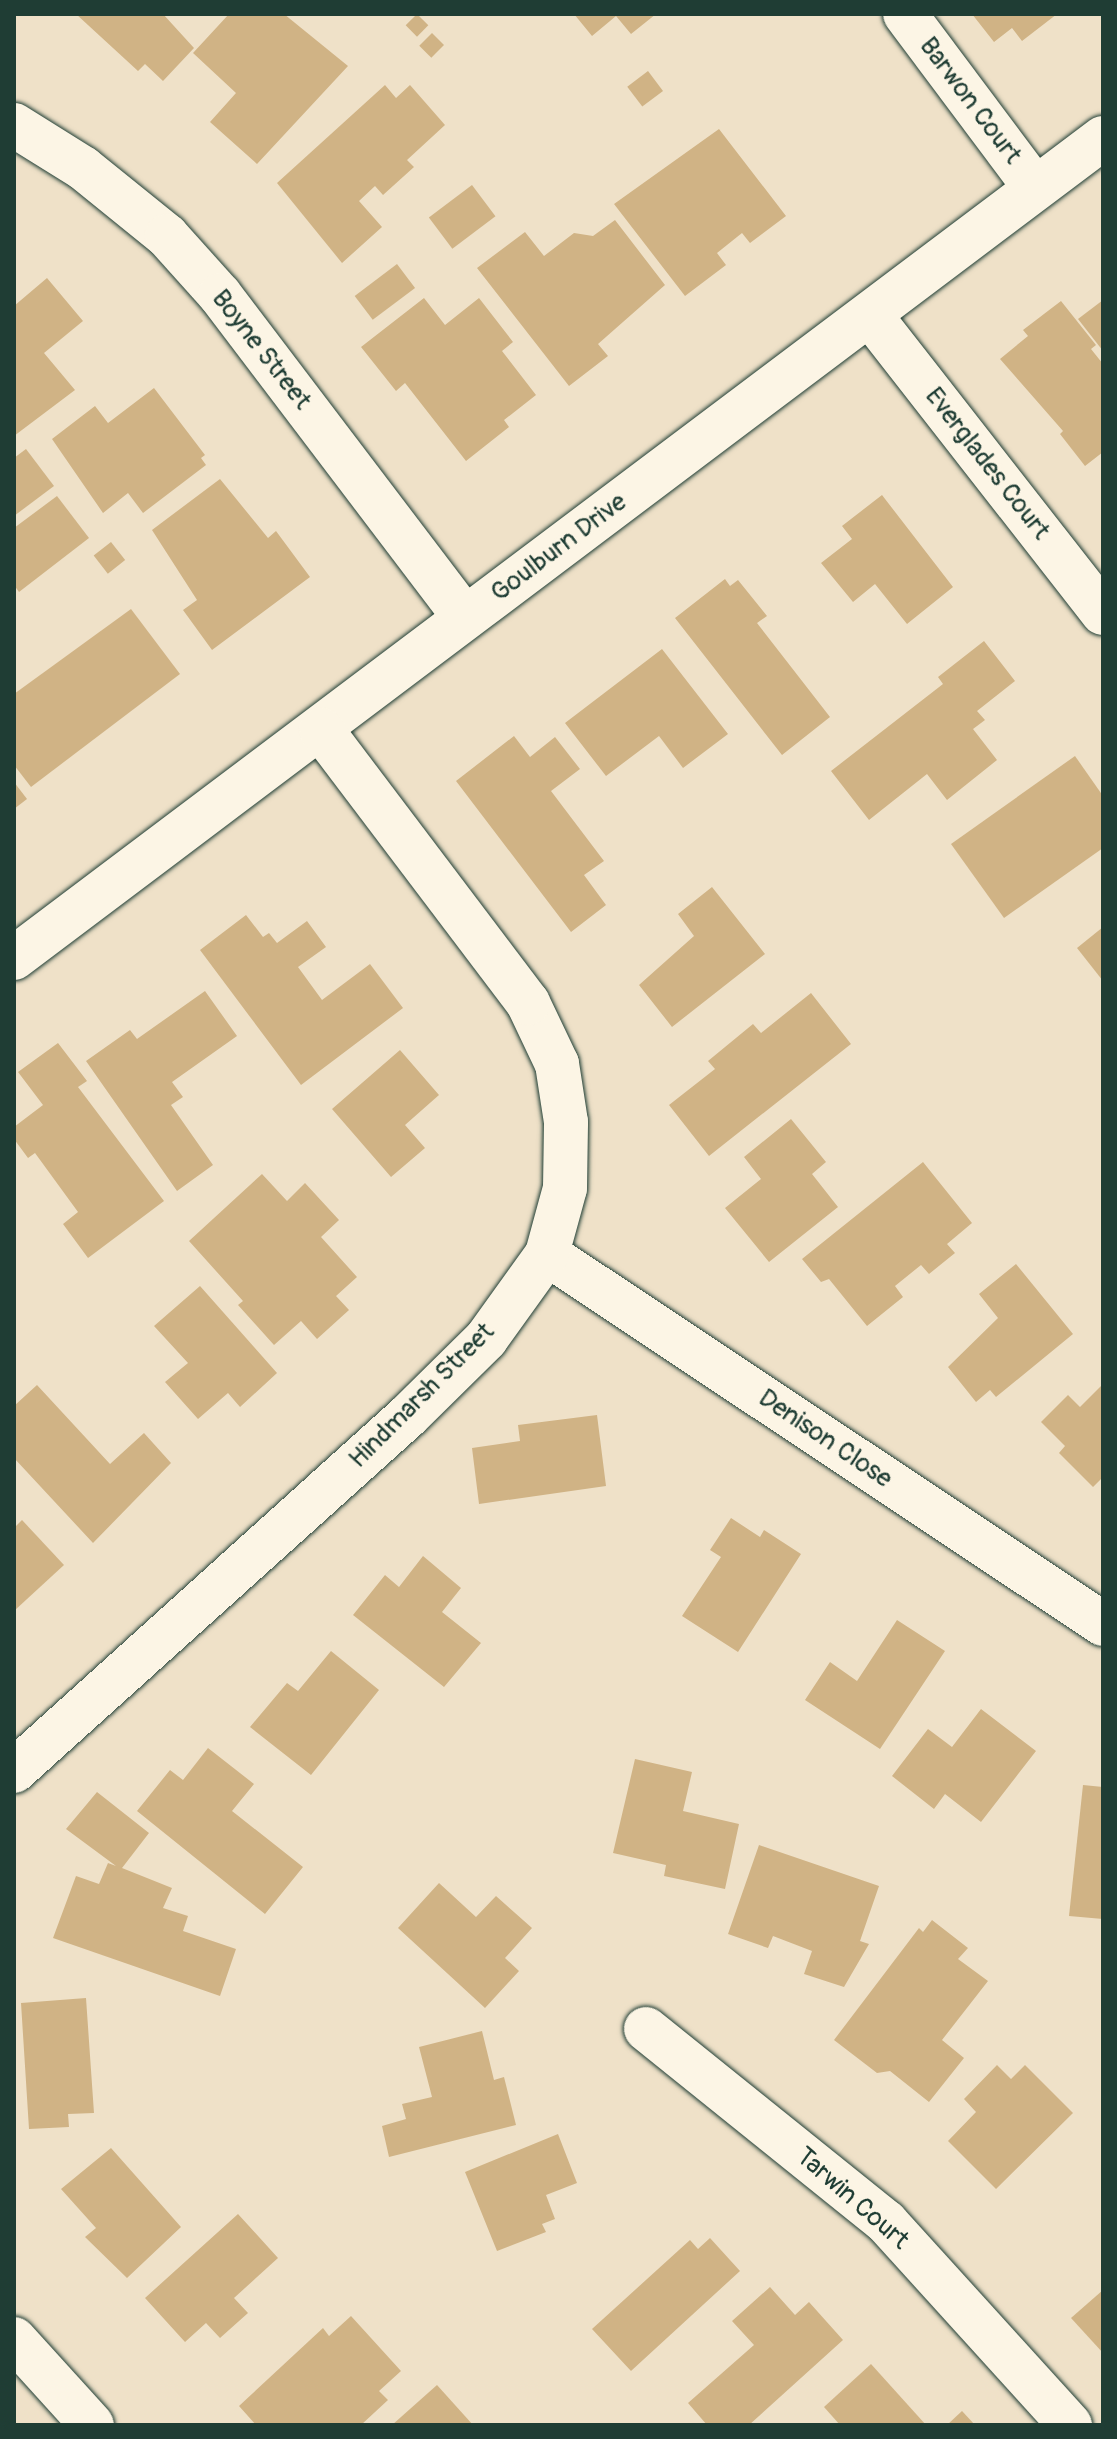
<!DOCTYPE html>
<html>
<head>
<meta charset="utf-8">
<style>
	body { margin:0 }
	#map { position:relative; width:1117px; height:2439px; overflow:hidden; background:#efe1c8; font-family:Pangolin,sans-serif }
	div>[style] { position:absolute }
	.building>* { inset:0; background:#d0b385; transform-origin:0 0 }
	.roads { filter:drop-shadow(0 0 2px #1f3d34) drop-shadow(0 0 2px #1f3d34) }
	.minor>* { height:44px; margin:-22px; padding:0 22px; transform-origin:22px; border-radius:22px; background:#fcf5e5 }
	span { translate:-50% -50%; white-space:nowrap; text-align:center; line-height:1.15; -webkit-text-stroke:6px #fcf5e5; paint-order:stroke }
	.street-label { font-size:26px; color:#1f3d34 }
	.frame { position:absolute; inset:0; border:16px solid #1f3d34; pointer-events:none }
</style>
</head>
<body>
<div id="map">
	<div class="building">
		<div style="clip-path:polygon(76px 14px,163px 14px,194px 48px,163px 81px,145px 64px,138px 71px)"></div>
		<div style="clip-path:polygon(229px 14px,284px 14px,348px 66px,257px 164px,210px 122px,236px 93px,193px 53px)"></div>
		<div style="left:417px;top:14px;width:16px;height:16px;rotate:45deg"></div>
		<div style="clip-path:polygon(574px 14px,656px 14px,631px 34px,616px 16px,592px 36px)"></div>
		<div style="clip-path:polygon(972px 14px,1057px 14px,1022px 41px,1012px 28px,994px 42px)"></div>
		<div style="left:432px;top:33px;width:17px;height:18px;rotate:45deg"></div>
		<div style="left:648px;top:71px;width:25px;height:26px;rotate:53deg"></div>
		<div style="clip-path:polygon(385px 85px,396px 98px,410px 85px,445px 125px,407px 160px,414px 167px,383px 195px,375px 186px,359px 201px,382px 227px,342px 263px,277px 183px)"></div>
		<div style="clip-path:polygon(719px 129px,786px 216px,750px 243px,742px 233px,717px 253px,726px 265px,685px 296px,614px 204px)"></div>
		<div style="left:472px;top:185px;width:39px;height:54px;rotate:53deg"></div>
		<div style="clip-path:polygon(615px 220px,665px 285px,598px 344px,608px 356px,569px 386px,477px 268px,525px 232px,544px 256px,574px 233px,593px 236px)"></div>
		<div style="left:397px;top:264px;width:30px;height:53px;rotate:53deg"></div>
		<div style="clip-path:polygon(47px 278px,83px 321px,44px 353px,75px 390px,14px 436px,14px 306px)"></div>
		<div style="clip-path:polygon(424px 298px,445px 325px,479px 298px,513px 342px,502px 351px,536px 395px,504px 420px,509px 427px,466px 461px,405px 383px,396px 391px,361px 347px)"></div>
		<div style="clip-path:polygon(1103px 300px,1103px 351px,1078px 319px)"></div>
		<div style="clip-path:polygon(1061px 301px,1096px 345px,1091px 349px,1103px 364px,1103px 452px,1085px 466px,1060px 434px,1063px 431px,1000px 359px,1028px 336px,1023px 330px)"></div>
		<div style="clip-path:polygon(154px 388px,205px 455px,201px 458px,206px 465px,143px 513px,128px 493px,103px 513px,52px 439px,95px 406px,108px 423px)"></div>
		<div style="clip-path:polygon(26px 449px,54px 486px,14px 516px,14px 458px)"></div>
		<div style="clip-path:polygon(220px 479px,268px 538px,276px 531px,310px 577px,212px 650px,183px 610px,197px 600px,152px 530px)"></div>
		<div style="clip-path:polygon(882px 495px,953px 587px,907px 624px,875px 584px,853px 602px,821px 563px,852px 539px,842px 526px)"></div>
		<div style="clip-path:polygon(57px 496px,89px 538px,19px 592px,14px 585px,14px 528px)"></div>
		<div style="left:111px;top:542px;width:23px;height:22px;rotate:52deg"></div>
		<div style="clip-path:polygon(725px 579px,730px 586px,738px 580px,767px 616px,757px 623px,830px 717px,782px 755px,675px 618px)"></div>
		<div style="clip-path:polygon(131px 609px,180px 674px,31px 787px,14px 765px,14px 694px)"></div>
		<div style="clip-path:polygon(984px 641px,1015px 681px,977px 711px,985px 720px,973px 729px,997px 760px,947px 800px,927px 774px,869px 820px,831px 771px,943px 684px,938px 677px)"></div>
		<div style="clip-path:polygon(662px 649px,728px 734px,683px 768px,659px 736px,606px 776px,565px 723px)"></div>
		<div style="clip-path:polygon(514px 736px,530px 757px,555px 737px,580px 769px,551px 791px,604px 861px,584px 875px,606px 905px,571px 932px,456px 781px)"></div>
		<div style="clip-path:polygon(1075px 756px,1103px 796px,1103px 848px,1004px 918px,951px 844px)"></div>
		<div style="clip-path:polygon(14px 782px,27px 799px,14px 809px)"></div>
		<div style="clip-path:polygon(712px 887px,765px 954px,672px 1027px,639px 985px,694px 936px,678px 914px)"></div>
		<div style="clip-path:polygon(246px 915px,263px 937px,269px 933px,277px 943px,307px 921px,326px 947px,298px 967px,322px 1000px,370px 964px,403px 1008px,301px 1085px,200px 950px)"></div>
		<div style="clip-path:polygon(1103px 927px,1103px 981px,1077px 948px)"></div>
		<div style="clip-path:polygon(205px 991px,237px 1036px,172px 1082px,183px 1097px,171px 1105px,213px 1165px,177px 1191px,86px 1061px,130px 1030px,137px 1039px)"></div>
		<div style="clip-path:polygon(811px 993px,851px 1044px,709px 1156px,669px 1105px,715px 1069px,708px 1061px,753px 1024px,761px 1033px)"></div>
		<div style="clip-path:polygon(58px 1043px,87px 1081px,78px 1087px,164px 1201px,88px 1258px,63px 1224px,78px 1212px,35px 1153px,28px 1158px,14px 1139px,14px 1127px,43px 1105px,18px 1072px)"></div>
		<div style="clip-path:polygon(400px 1050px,439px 1095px,405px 1125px,425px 1148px,391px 1177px,332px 1109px)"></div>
		<div style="clip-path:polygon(791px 1119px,826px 1162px,812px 1174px,838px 1207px,769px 1262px,725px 1208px,761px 1179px,744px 1157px)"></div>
		<div style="clip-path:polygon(923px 1162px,972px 1223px,947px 1244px,955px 1253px,929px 1274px,921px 1265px,895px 1286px,903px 1297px,867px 1326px,829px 1279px,821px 1282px,802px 1259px)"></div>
		<div style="clip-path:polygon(262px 1174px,287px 1201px,305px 1183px,339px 1220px,321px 1237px,357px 1277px,336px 1296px,349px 1310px,317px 1339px,301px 1321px,274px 1345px,238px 1305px,243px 1301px,189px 1241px)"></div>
		<div style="clip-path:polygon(1016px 1264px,1073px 1334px,996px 1397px,990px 1390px,976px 1402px,948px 1367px,998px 1318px,979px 1294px)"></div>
		<div style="clip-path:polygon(200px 1286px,277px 1373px,240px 1407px,228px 1393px,198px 1419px,165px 1382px,188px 1363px,154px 1326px)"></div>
		<div style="clip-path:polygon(1103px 1384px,1103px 1477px,1093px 1487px,1059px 1453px,1065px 1446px,1041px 1422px,1068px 1395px,1080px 1407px)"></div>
		<div style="clip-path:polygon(37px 1385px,110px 1464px,144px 1433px,171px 1463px,93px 1543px,14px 1458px,14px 1406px)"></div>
		<div style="clip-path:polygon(597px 1415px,606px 1486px,479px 1504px,472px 1448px,520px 1441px,518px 1425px)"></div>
		<div style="clip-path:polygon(731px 1518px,760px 1537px,764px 1530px,801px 1554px,738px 1652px,682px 1616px,721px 1557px,710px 1550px)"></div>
		<div style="clip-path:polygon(22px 1520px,64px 1565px,14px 1611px,14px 1528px)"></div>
		<div style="clip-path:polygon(423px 1556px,461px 1588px,442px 1612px,481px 1643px,444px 1687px,353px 1615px,385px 1575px,399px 1587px)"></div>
		<div style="clip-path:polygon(897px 1620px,945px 1651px,880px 1749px,805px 1700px,830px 1662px,857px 1681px)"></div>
		<div style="clip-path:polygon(331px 1651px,379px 1690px,311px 1775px,250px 1727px,287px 1683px,298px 1691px)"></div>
		<div style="clip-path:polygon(981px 1709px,1036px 1751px,981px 1822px,945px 1794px,934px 1809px,892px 1776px,928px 1729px,952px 1747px)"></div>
		<div style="clip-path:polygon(208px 1748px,254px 1784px,232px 1811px,303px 1867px,265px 1914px,137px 1811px,170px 1770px,183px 1780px)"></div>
		<div style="clip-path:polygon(635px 1759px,692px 1772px,683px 1811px,739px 1824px,725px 1889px,664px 1876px,666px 1865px,613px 1853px)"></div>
		<div style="clip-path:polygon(1083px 1785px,1103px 1787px,1103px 1919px,1069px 1916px)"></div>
		<div style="clip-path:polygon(97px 1792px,149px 1833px,122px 1868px,172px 1888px,163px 1908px,188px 1916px,183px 1931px,236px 1949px,220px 1996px,53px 1938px,76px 1876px,99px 1884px,108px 1863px,116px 1866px,66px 1829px)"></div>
		<div style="clip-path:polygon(759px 1845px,879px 1886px,860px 1941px,869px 1944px,844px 1987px,804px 1974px,812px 1951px,773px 1936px,768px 1948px,728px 1934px)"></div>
		<div style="clip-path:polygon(439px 1883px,476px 1917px,496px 1896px,532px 1928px,505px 1958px,519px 1971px,485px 2008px,398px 1928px)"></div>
		<div style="clip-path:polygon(932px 1920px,968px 1948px,958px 1959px,988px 1981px,942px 2040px,964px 2058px,929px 2102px,890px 2071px,877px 2073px,834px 2040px,919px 1928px,923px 1932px)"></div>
		<div style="clip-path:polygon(86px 1998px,94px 2113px,68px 2114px,69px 2127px,29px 2129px,21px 2003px)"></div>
		<div style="clip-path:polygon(482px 2031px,494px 2080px,504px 2077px,516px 2125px,389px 2157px,382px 2126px,406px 2119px,402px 2104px,432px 2097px,419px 2047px)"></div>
		<div style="clip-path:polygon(997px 2065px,1011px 2079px,1025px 2065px,1073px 2113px,996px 2189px,948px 2141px,976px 2112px,964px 2099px)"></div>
		<div style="clip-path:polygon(558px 2134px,577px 2183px,546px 2195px,555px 2219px,542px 2224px,546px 2232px,497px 2251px,465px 2172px)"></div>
		<div style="clip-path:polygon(111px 2148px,181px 2227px,127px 2278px,85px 2237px,96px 2228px,61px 2189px)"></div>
		<div style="clip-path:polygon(238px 2214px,278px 2258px,234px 2298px,248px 2313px,220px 2338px,206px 2323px,185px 2342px,145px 2298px)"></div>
		<div style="clip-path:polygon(710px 2238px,740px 2271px,631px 2371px,592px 2329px,690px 2240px,698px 2249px)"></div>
		<div style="clip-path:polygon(770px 2287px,795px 2315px,809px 2302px,843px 2340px,749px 2425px,707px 2425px,688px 2403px,754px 2345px,732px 2321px)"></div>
		<div style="clip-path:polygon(1103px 2290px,1103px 2353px,1071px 2318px)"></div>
		<div style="clip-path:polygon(351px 2316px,401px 2371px,379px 2391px,388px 2400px,361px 2425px,256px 2425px,239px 2406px,323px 2328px,329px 2336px)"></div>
		<div style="clip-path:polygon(871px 2364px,926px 2425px,840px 2425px,824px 2407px)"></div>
		<div style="clip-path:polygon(437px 2385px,473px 2425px,392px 2425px)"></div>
		<div style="clip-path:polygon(962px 2411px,975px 2425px,947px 2425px)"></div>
	</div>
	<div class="roads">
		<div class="minor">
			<div style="left:905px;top:14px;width:217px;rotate:53.2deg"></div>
			<div style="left:14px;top:125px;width:81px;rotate:31.9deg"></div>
			<div style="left:83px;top:168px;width:108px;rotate:39deg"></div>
			<div style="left:167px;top:236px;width:79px;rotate:48.1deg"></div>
			<div style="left:220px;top:295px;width:405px;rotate:52.8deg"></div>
			<div style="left:870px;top:315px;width:378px;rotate:52deg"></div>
			<div style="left:14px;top:958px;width:1363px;rotate:-36.98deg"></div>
			<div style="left:547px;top:1254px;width:668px;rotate:33.64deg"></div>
			<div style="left:14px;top:1771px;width:530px;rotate:-42.02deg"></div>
			<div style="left:408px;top:1416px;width:110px;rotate:-44.6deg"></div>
			<div style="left:486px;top:1339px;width:105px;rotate:-54.3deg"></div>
			<div style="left:547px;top:1254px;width:68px;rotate:-74.7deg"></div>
			<div style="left:565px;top:1188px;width:66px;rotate:-89.1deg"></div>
			<div style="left:566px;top:1122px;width:59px;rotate:-98.8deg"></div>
			<div style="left:557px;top:1064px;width:68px;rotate:-115.4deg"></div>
			<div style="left:528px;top:1003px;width:343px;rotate:-127.1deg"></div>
			<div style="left:646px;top:2029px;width:308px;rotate:38.8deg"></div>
			<div style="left:886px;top:2222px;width:274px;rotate:47.8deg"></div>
			<div style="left:14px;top:2339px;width:116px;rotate:47.8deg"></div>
		</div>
	</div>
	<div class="street-label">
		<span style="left:970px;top:101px;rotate:53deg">Barwon Court</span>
		<span style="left:261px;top:350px;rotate:52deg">Boyne Street</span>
		<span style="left:987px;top:464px;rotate:52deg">Everglades Court</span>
		<span style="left:559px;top:548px;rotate:-37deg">Goulburn Drive</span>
		<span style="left:422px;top:1396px;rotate:-45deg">Hindmarsh Street</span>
		<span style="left:825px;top:1439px;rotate:34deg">Denison Close</span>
		<span style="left:852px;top:2199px;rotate:41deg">Tarwin Court</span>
	</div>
	<div class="frame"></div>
</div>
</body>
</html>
